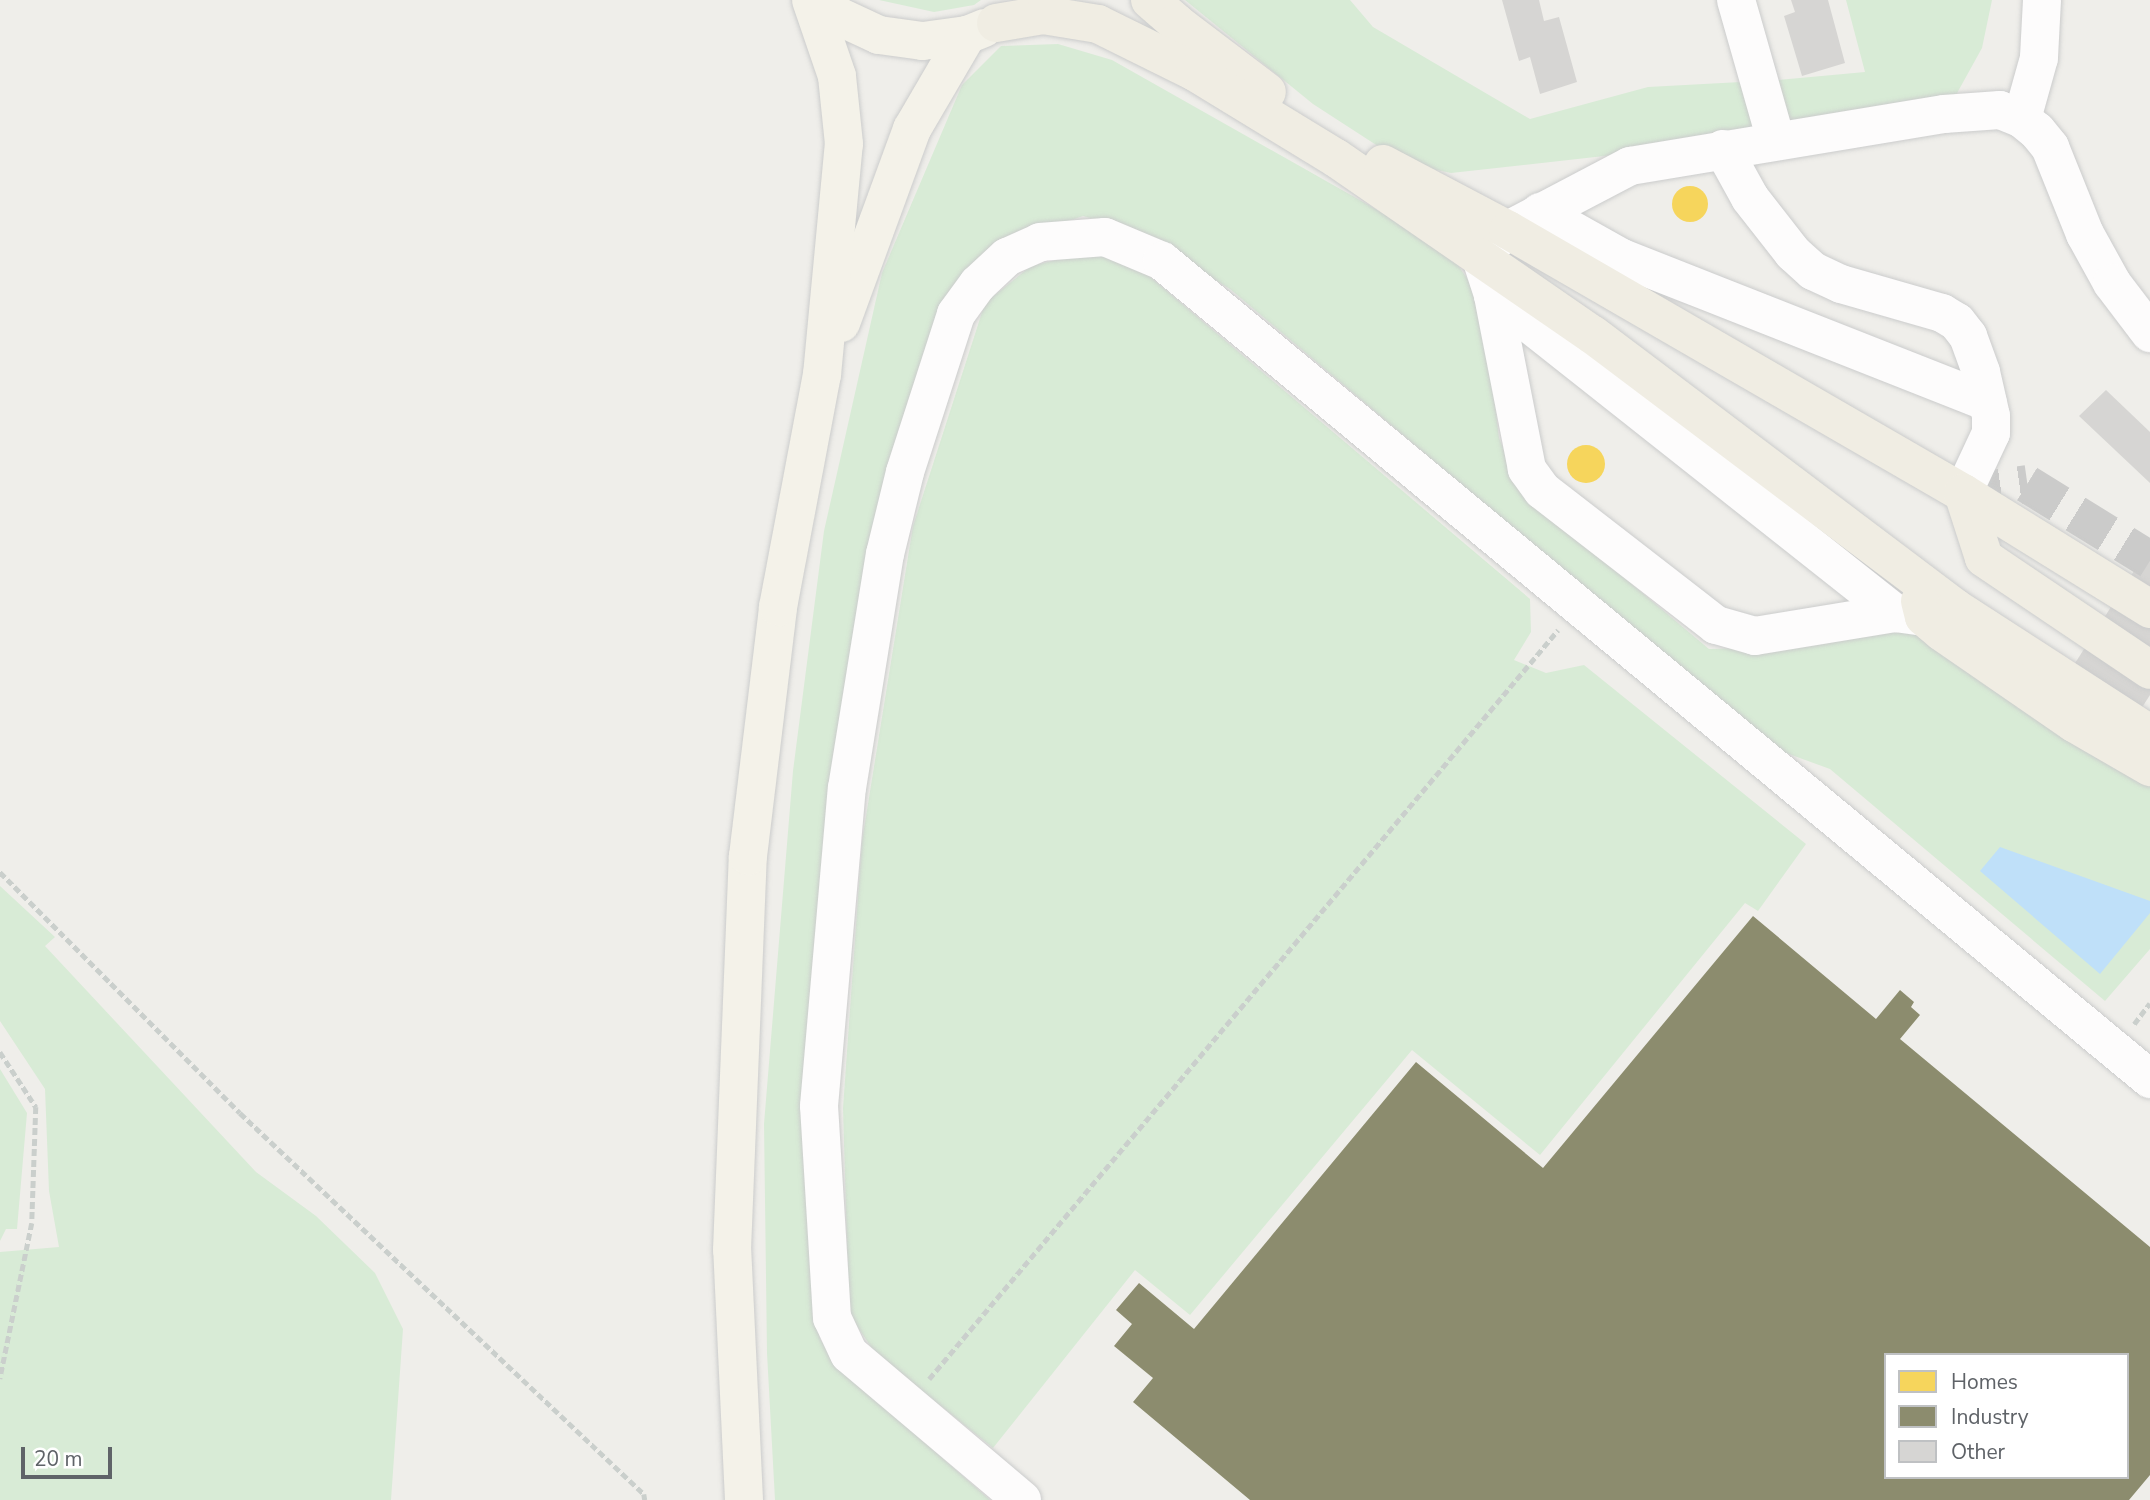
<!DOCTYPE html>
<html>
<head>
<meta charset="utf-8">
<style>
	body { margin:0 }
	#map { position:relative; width:2150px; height:1500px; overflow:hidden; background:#efeeea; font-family:"Nunito Sans",sans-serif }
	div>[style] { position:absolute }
	.green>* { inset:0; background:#d8ebd6 }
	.water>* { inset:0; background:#bfe0f9 }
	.homes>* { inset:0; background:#f6d55c }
	.round { border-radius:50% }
	.industry>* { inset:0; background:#8c8c6e }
	.building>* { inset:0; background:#d6d5d3 }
	.highway-tunnel>* { height:38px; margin-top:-19px; transform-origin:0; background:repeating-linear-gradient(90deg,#cbcbca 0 38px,transparent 0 57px) }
	.path>* { height:4.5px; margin-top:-2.25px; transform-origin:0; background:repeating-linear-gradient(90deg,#cacfcc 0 7px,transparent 0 10.5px) }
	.roads { filter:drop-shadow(0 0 2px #cbcccc) drop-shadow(0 0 2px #cbcccc) }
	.minor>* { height:38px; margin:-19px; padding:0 19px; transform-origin:19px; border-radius:19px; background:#fdfcfc }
	.major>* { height:38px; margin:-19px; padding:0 19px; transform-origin:19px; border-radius:19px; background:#f4f2e9 }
	.highway>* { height:38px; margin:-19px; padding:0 19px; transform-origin:19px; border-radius:19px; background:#f0ede3 }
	span { translate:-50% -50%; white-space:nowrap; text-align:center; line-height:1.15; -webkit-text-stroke:7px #fff; paint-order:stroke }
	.legend { position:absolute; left:1884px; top:1353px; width:245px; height:126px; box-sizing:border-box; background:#fff; border:2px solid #bfc1c3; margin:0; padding:9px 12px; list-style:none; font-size:21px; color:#5f6368 }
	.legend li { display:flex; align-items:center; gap:14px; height:35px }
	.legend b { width:35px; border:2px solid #bfc1c3 }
	.scale { position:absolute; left:21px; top:1447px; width:91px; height:32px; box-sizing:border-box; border:4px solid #5f6368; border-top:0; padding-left:9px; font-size:21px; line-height:24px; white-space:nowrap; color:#5f6368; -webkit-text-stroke:5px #fff; paint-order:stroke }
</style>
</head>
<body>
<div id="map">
	<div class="green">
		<div style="clip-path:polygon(879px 0,981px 0,974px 5px,934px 12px)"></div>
		<div style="clip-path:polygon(1185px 0,1350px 0,1373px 27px,1530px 119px,1648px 87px,1778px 80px,1865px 72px,1846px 0,1992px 0,1982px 48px,1956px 95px,1622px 154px,1451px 173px,1404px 163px,1313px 104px)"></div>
		<div style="clip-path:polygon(1058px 44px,1112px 60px,1448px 250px,1470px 283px,1487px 337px,1499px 438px,1522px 492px,1709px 649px,1749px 648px,1906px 629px,2150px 785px,2150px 949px,2105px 1001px,1830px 769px,1775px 749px,1230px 289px,1133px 230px,1083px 216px,998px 246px,913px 411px,806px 1106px,820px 1339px,841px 1369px,990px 1500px,775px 1500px,767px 1353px,764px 1124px,793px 771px,824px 531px,882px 273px,962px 85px,1001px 46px)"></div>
		<div style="clip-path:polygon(1089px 252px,1135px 264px,1530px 599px,1531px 632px,1514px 660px,1546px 673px,1584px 665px,1806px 844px,1758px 911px,1745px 903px,1540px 1155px,1412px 1050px,1190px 1315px,1135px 1270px,993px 1448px,875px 1353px,849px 1314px,843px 1108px,862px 841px,913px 526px,985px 303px,1031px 266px)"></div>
		<div style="clip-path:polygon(0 886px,55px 937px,45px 946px,256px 1172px,316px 1216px,375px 1273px,403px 1329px,391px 1500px,0 1500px,0 1252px,59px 1247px,49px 1191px,45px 1089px,0 1021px)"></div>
		<div style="clip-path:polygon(0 1069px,27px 1113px,17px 1229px,6px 1229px,0 1241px)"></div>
	</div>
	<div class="water">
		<div style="clip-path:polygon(2000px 847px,2150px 901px,2150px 913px,2100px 974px,1980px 871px)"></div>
	</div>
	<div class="homes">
		<div class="round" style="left:1672px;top:186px;width:36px;height:36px"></div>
		<div class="round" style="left:1567px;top:445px;width:38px;height:38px"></div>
	</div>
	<div class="industry">
		<div style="clip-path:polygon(evenodd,1753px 916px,1876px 1019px,1900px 990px,1914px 1002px,1911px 1007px,1920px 1015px,1900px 1039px,2150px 1247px,2150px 1475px,2129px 1500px,1250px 1500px,1133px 1402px,1153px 1378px,1114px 1346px,1132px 1324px,1116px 1310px,1139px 1283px,1194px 1329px,1416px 1062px,1543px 1168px,1753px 916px,1886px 1355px,2127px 1355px,2127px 1477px,1886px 1477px,1886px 1355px)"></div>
	</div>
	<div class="building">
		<div style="clip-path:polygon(1502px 0,1539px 0,1544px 21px,1559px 17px,1577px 82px,1540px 94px,1530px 57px,1519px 61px)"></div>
		<div style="clip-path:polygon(1791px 0,1828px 0,1845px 63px,1802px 76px,1784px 16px,1795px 12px)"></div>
		<div style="clip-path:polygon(2106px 390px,2150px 432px,2150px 483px,2079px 416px)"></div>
		<div style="clip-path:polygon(2150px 546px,2150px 695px,2121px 740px,2054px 696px)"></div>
	</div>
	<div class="highway-tunnel">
		<div style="left:1963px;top:493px;width:65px;rotate:-8deg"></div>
		<div style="left:2027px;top:484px;width:145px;rotate:31.7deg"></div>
	</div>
	<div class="path">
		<div style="left:0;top:872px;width:340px;rotate:45.1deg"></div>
		<div style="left:240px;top:1113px;width:555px;rotate:43.32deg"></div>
		<div style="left:644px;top:1494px;width:6px;rotate:81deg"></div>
		<div style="left:2134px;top:1024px;width:26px;rotate:-53deg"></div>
		<div style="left:0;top:1052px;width:66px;rotate:56.8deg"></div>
		<div style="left:36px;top:1107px;width:116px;rotate:92deg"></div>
		<div style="left:32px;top:1223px;width:159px;rotate:101.6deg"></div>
		<div style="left:929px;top:1379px;width:978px;rotate:-49.98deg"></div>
	</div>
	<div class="roads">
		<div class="minor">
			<div style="left:1736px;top:0;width:146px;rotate:74.1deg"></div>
			<div style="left:2042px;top:0;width:58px;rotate:93deg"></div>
			<div style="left:2039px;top:58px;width:63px;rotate:105.6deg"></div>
			<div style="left:2022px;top:119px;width:19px;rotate:39deg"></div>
			<div style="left:2037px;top:131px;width:21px;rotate:51deg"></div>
			<div style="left:2050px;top:147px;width:94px;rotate:68.1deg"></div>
			<div style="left:2085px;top:234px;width:56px;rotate:61.1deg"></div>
			<div style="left:2112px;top:283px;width:63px;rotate:52.8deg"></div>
			<div style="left:1723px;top:149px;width:56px;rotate:61.1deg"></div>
			<div style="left:1750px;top:198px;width:70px;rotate:52deg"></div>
			<div style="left:1793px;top:253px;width:27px;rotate:42deg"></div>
			<div style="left:1813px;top:271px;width:31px;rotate:25deg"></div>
			<div style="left:1841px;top:284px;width:105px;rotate:16deg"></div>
			<div style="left:1942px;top:313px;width:17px;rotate:31deg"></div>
			<div style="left:1957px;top:322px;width:18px;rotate:52deg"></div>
			<div style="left:1968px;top:336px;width:38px;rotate:70deg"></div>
			<div style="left:1981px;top:372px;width:45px;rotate:77.2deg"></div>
			<div style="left:1991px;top:416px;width:17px;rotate:90deg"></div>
			<div style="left:1991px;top:433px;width:66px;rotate:115deg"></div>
			<div style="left:1540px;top:212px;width:94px;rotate:29.3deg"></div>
			<div style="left:1622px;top:258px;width:393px;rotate:21.5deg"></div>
			<div style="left:1493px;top:295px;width:513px;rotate:38.35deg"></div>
			<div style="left:1924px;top:617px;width:29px;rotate:-172deg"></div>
			<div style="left:1895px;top:613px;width:142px;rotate:170.7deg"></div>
			<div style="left:1755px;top:636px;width:41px;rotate:-164.2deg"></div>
			<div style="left:1716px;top:625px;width:220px;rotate:-142.2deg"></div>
			<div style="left:1542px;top:490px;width:26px;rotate:-126deg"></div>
			<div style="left:1527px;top:469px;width:177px;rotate:-101.1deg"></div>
			<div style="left:1493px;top:295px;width:42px;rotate:-108deg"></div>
			<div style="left:1480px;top:255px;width:38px;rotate:-42deg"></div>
			<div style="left:1508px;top:230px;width:138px;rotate:-27.7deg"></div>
			<div style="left:1630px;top:166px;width:318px;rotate:-9.4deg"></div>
			<div style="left:1944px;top:114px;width:56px;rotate:-4.1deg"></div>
			<div style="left:2000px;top:110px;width:24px;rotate:22deg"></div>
			<div style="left:1022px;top:1500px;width:226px;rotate:-139.8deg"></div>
			<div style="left:849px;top:1354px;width:40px;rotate:-115deg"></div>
			<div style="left:832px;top:1318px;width:212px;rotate:-93.5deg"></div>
			<div style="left:819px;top:1106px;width:319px;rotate:-85deg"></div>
			<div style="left:847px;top:788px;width:237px;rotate:-80.8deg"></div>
			<div style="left:885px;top:554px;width:84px;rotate:-76.3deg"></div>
			<div style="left:905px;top:472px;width:166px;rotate:-72.1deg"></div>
			<div style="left:956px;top:314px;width:37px;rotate:-54deg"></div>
			<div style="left:978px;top:284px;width:40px;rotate:-43deg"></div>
			<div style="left:1007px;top:257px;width:36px;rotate:-24deg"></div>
			<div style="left:1040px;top:242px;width:65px;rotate:-4.4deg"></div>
			<div style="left:1105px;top:237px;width:62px;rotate:22.8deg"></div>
			<div style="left:1162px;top:261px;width:1283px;rotate:39.62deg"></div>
		</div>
		<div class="major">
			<div style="left:819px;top:0;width:25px;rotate:40deg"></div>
			<div style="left:838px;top:16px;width:45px;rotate:24.9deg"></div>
			<div style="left:879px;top:35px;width:44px;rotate:7.8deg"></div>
			<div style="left:923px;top:41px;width:44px;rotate:-7.8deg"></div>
			<div style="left:967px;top:35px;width:18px;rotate:-22deg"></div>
			<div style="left:841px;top:323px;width:207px;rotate:-69.9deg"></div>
			<div style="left:912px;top:129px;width:109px;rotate:-59.7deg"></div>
			<div style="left:744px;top:1500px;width:250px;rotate:-92.7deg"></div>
			<div style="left:732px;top:1250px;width:394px;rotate:-87.7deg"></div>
			<div style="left:748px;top:856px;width:251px;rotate:-83.1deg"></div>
			<div style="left:778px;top:607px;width:236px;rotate:-79.3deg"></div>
			<div style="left:822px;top:375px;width:232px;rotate:-84.6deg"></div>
			<div style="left:844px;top:144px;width:68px;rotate:-95.9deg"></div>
			<div style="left:837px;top:76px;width:80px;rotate:-108.9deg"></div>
		</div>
		<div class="highway">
			<div style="left:1150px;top:0;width:35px;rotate:41deg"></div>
			<div style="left:1176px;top:23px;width:114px;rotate:37.2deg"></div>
			<div style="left:996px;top:23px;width:48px;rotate:-9.7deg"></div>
			<div style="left:1043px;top:15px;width:56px;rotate:9.3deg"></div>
			<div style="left:1098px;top:24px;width:108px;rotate:26.3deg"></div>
			<div style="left:1195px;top:72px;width:165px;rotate:31.4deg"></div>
			<div style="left:1336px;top:158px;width:312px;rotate:34.6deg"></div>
			<div style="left:1593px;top:335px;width:453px;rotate:37deg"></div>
			<div style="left:1955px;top:608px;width:232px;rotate:32.9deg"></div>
			<div style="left:1383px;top:164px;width:141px;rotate:27.8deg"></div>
			<div style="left:1508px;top:230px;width:526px;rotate:30.03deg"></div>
			<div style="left:1963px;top:493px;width:220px;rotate:31.8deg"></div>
			<div style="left:1963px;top:493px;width:68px;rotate:72.1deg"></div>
			<div style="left:1984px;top:558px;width:200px;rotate:34deg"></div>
			<div style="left:1920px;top:601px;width:16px;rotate:76deg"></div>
			<div style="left:1924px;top:617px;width:23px;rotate:40deg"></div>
			<div style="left:1942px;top:632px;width:160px;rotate:34.6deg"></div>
			<div style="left:2074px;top:723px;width:88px;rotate:30.1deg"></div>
		</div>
	</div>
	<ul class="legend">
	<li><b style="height:19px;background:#f6d55c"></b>Homes</li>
	<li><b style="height:19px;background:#8c8c6e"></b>Industry</li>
	<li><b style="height:19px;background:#d6d5d3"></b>Other</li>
	</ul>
	<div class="scale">20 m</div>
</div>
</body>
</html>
